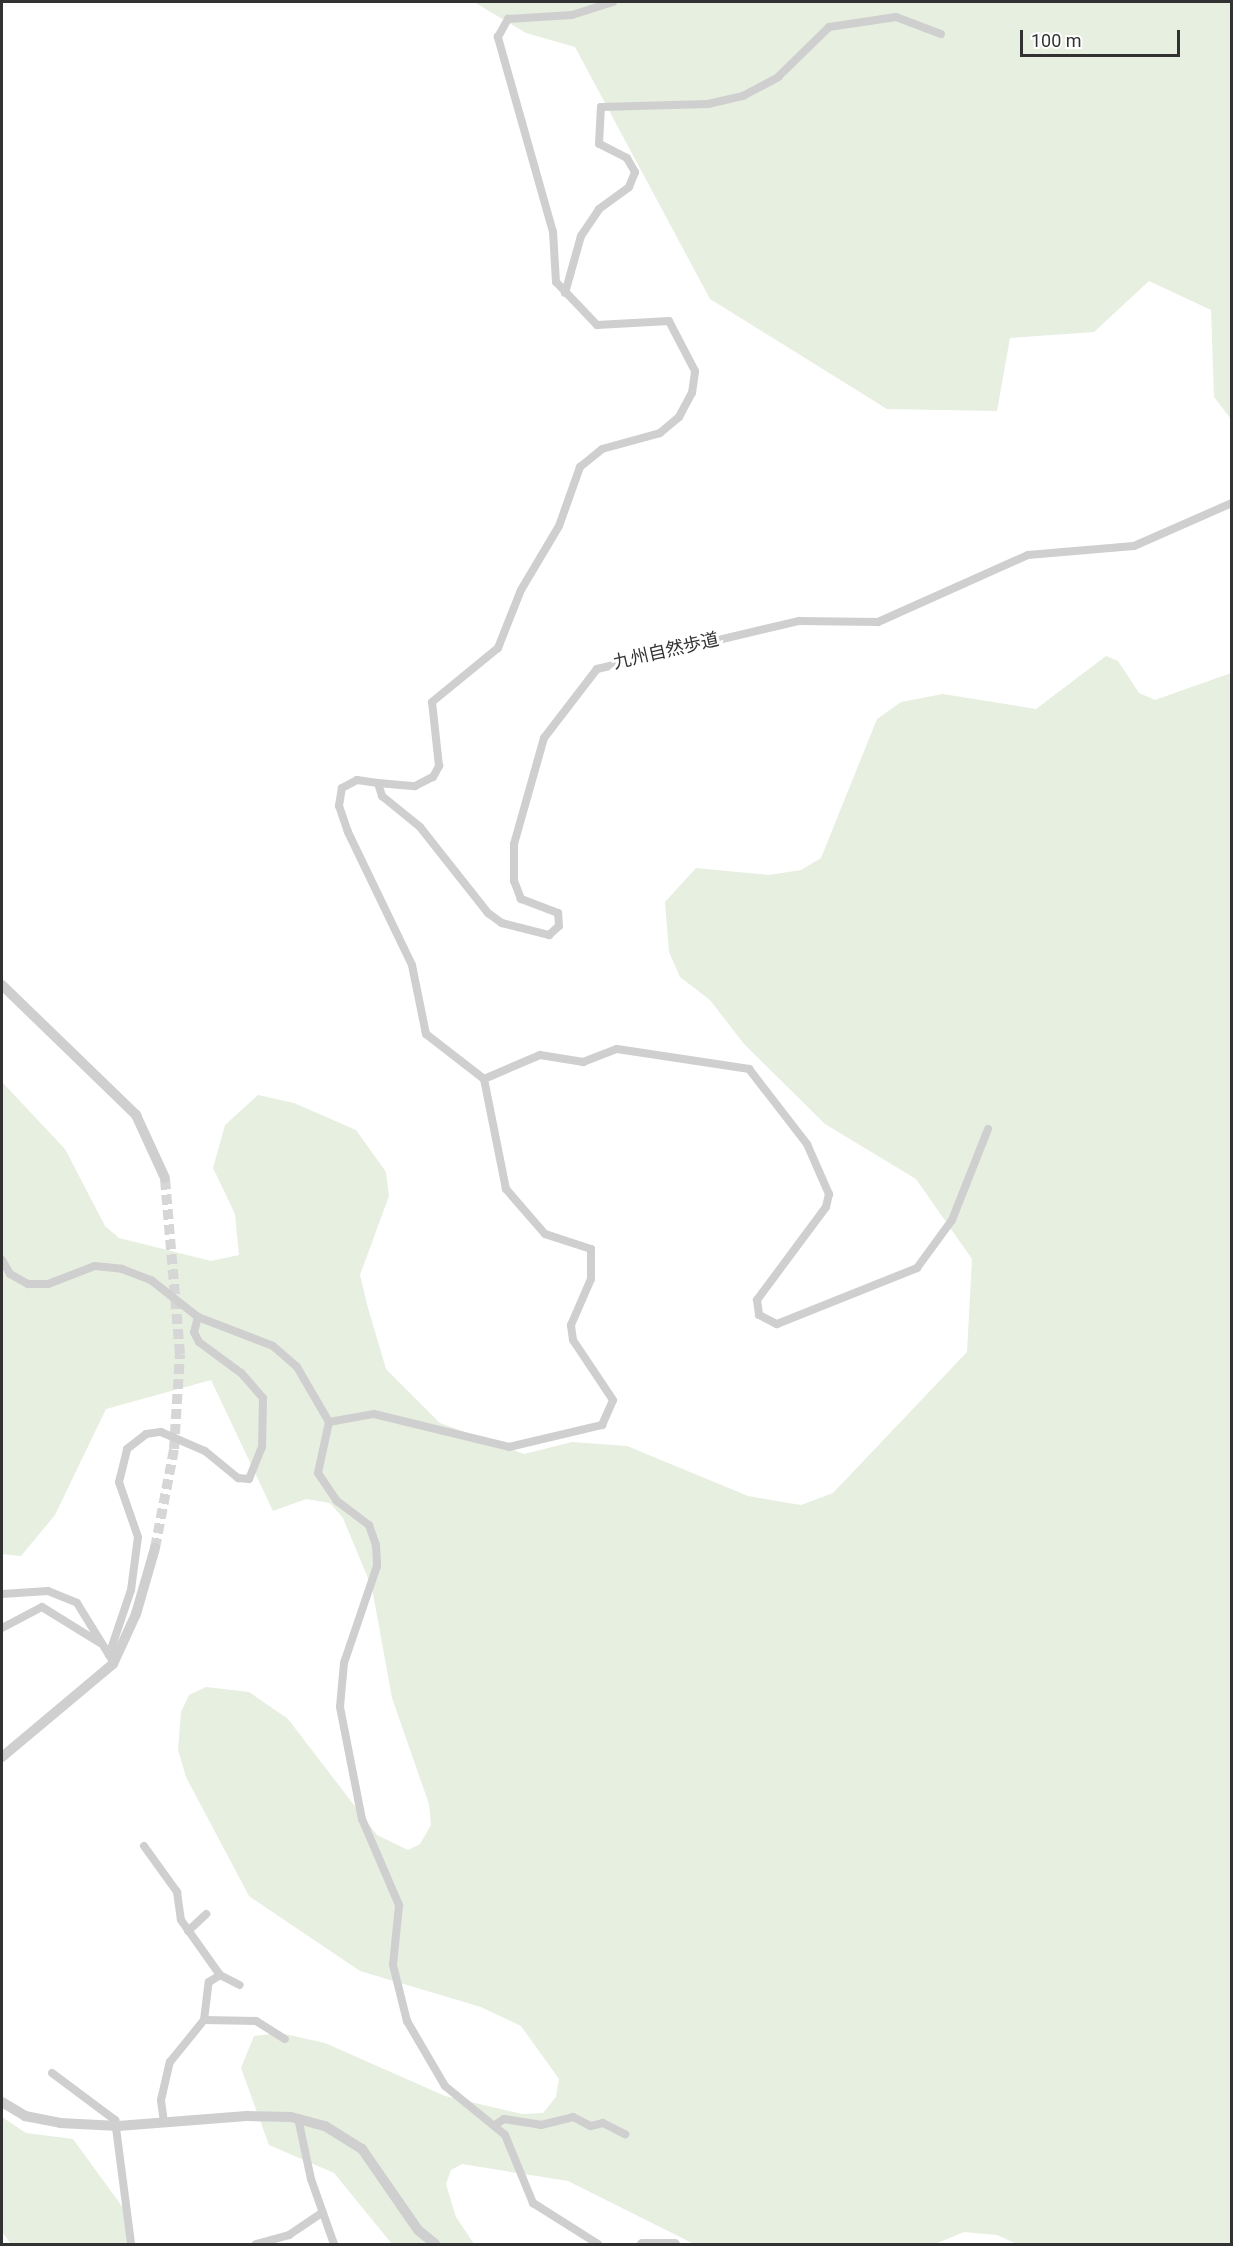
<!DOCTYPE html>
<html>
<head>
<meta charset="utf-8">
<style>
	body { margin:0 }
	#map { position:relative; width:1233px; height:2246px; overflow:hidden; background:#fff; font-family:Roboto,"Noto Sans JP",sans-serif }
	div>[style] { position:absolute }
	.green>* { inset:0; background:#e7efe0 }
	.tertiary-tunnel>* { height:10px; margin-top:-5px; transform-origin:0; background:repeating-linear-gradient(90deg,#d6d6d6 0 10px,transparent 0 15px) }
	.minor>* { height:8px; margin:-4px; padding:0 4px; transform-origin:4px; border-radius:4px; background:#cfcfcf }
	.tertiary>* { height:10px; margin:-5px; padding:0 5px; transform-origin:5px; border-radius:5px; background:#cfcfcf }
	span { translate:-50% -50%; white-space:nowrap; text-align:center; line-height:1.15; -webkit-text-stroke:6px #fff; paint-order:stroke }
	.street-label { font-size:18px; color:#323232 }
	.frame { position:absolute; inset:0; border:3px solid #323232; pointer-events:none }
	.scale { position:absolute; left:1020px; top:30px; width:160px; height:27px; box-sizing:border-box; border:3px solid #323232; border-top:0; padding-left:8px; font-size:18px; line-height:21px; white-space:nowrap; color:#323232; -webkit-text-stroke:4px #fff; paint-order:stroke }
</style>
</head>
<body>
<div id="map">
	<div class="green">
		<div style="clip-path:polygon(474px 2px,1231px 2px,1231px 419px,1214px 397px,1211px 310px,1149px 281px,1094px 332px,1010px 338px,997px 411px,887px 409px,710px 299px,575px 47px,526px 33px)"></div>
		<div style="clip-path:polygon(1106px 656px,1118px 661px,1139px 693px,1155px 700px,1231px 673px,1231px 2244px,1017px 2244px,997px 2235px,964px 2232px,935px 2244px,694px 2244px,568px 2181px,462px 2164px,451px 2170px,446px 2184px,456px 2217px,474px 2244px,392px 2244px,334px 2173px,269px 2145px,241px 2068px,254px 2036px,280px 2033px,325px 2043px,445px 2096px,522px 2114px,543px 2113px,556px 2097px,559px 2079px,521px 2026px,481px 2007px,360px 1971px,249px 1896px,186px 1777px,178px 1750px,181px 1712px,189px 1695px,206px 1687px,249px 1692px,288px 1719px,377px 1835px,408px 1850px,420px 1844px,431px 1825px,429px 1804px,392px 1698px,372px 1588px,343px 1518px,330px 1503px,306px 1499px,273px 1511px,211px 1380px,106px 1409px,55px 1515px,21px 1556px,2px 1554px,2px 1082px,65px 1149px,105px 1226px,119px 1238px,211px 1261px,239px 1255px,235px 1214px,213px 1168px,225px 1125px,258px 1095px,294px 1103px,356px 1130px,386px 1172px,389px 1196px,360px 1275px,368px 1308px,386px 1369px,440px 1423px,524px 1454px,572px 1442px,627px 1446px,748px 1496px,801px 1505px,833px 1493px,967px 1352px,972px 1259px,916px 1179px,825px 1124px,744px 1044px,710px 1000px,680px 977px,669px 952px,665px 902px,696px 868px,769px 875px,801px 870px,821px 858px,877px 719px,901px 702px,943px 694px,1036px 709px)"></div>
		<div style="clip-path:polygon(2px 2117px,26px 2133px,73px 2139px,124px 2209px,134px 2244px,11px 2244px,2px 2232px)"></div>
	</div>
	<div class="tertiary-tunnel">
		<div style="left:155px;top:1548px;width:101px;rotate:-79.1deg"></div>
		<div style="left:174px;top:1449px;width:95px;rotate:-86.4deg"></div>
		<div style="left:180px;top:1354px;width:177px;rotate:-94.9deg"></div>
	</div>
	<div class="minor">
		<div style="left:565px;top:293px;width:59px;rotate:-74.3deg"></div>
		<div style="left:581px;top:236px;width:32px;rotate:-56deg"></div>
		<div style="left:599px;top:209px;width:37px;rotate:-36deg"></div>
		<div style="left:629px;top:187px;width:16px;rotate:-68deg"></div>
		<div style="left:635px;top:172px;width:16px;rotate:-120deg"></div>
		<div style="left:627px;top:158px;width:31px;rotate:-153deg"></div>
		<div style="left:599px;top:144px;width:37px;rotate:-87deg"></div>
		<div style="left:601px;top:107px;width:107px;rotate:-1.6deg"></div>
		<div style="left:708px;top:104px;width:36px;rotate:-13deg"></div>
		<div style="left:743px;top:96px;width:40px;rotate:-28deg"></div>
		<div style="left:778px;top:77px;width:71px;rotate:-44.4deg"></div>
		<div style="left:829px;top:27px;width:68px;rotate:-8.5deg"></div>
		<div style="left:896px;top:17px;width:48px;rotate:20.7deg"></div>
		<div style="left:378px;top:783px;width:37px;rotate:5deg"></div>
		<div style="left:415px;top:786px;width:20px;rotate:-27deg"></div>
		<div style="left:433px;top:777px;width:13px;rotate:-61deg"></div>
		<div style="left:439px;top:766px;width:64px;rotate:-96.2deg"></div>
		<div style="left:432px;top:702px;width:85px;rotate:-39.3deg"></div>
		<div style="left:498px;top:648px;width:62px;rotate:-68.4deg"></div>
		<div style="left:521px;top:590px;width:74px;rotate:-59.3deg"></div>
		<div style="left:559px;top:526px;width:63px;rotate:-70.4deg"></div>
		<div style="left:580px;top:467px;width:28px;rotate:-39deg"></div>
		<div style="left:602px;top:449px;width:60px;rotate:-15.4deg"></div>
		<div style="left:660px;top:433px;width:25px;rotate:-40deg"></div>
		<div style="left:679px;top:417px;width:27px;rotate:-62deg"></div>
		<div style="left:692px;top:393px;width:22px;rotate:-82deg"></div>
		<div style="left:695px;top:371px;width:56px;rotate:-117.5deg"></div>
		<div style="left:669px;top:321px;width:72px;rotate:176.8deg"></div>
		<div style="left:597px;top:325px;width:59px;rotate:-133.6deg"></div>
		<div style="left:556px;top:282px;width:50px;rotate:-93.4deg"></div>
		<div style="left:553px;top:232px;width:203px;rotate:-105.8deg"></div>
		<div style="left:498px;top:37px;width:21px;rotate:-61deg"></div>
		<div style="left:508px;top:19px;width:64px;rotate:-3.6deg"></div>
		<div style="left:572px;top:15px;width:43px;rotate:-17.6deg"></div>
		<div style="left:484px;top:1079px;width:61px;rotate:-23.2deg"></div>
		<div style="left:540px;top:1055px;width:44px;rotate:9.2deg"></div>
		<div style="left:583px;top:1062px;width:36px;rotate:-21deg"></div>
		<div style="left:617px;top:1049px;width:134px;rotate:8.6deg"></div>
		<div style="left:749px;top:1069px;width:95px;rotate:52.3deg"></div>
		<div style="left:807px;top:1144px;width:55px;rotate:66.3deg"></div>
		<div style="left:829px;top:1194px;width:13px;rotate:103deg"></div>
		<div style="left:826px;top:1207px;width:116px;rotate:126.6deg"></div>
		<div style="left:757px;top:1300px;width:15px;rotate:82deg"></div>
		<div style="left:759px;top:1315px;width:20px;rotate:27deg"></div>
		<div style="left:777px;top:1324px;width:151px;rotate:-21.8deg"></div>
		<div style="left:917px;top:1268px;width:59px;rotate:-53.9deg"></div>
		<div style="left:952px;top:1220px;width:98px;rotate:-68.4deg"></div>
		<div style="left:2px;top:1260px;width:16px;rotate:60deg"></div>
		<div style="left:10px;top:1274px;width:21px;rotate:29deg"></div>
		<div style="left:28px;top:1284px;width:20px"></div>
		<div style="left:48px;top:1284px;width:50px;rotate:-21deg"></div>
		<div style="left:95px;top:1266px;width:27px;rotate:6deg"></div>
		<div style="left:122px;top:1269px;width:31px;rotate:21deg"></div>
		<div style="left:151px;top:1280px;width:60px;rotate:38.2deg"></div>
		<div style="left:329px;top:1422px;width:46px;rotate:-10.1deg"></div>
		<div style="left:374px;top:1414px;width:139px;rotate:13.7deg"></div>
		<div style="left:509px;top:1447px;width:96px;rotate:-13.3deg"></div>
		<div style="left:602px;top:1425px;width:27px;rotate:-66deg"></div>
		<div style="left:613px;top:1400px;width:72px;rotate:-123.7deg"></div>
		<div style="left:573px;top:1340px;width:15px;rotate:-98deg"></div>
		<div style="left:571px;top:1325px;width:50px;rotate:-66.5deg"></div>
		<div style="left:591px;top:1279px;width:30px;rotate:-90deg"></div>
		<div style="left:591px;top:1249px;width:48px;rotate:-161.9deg"></div>
		<div style="left:545px;top:1234px;width:60px;rotate:-130.9deg"></div>
		<div style="left:506px;top:1189px;width:112px;rotate:-101.3deg"></div>
		<div style="left:484px;top:1079px;width:73px;rotate:-142.2deg"></div>
		<div style="left:426px;top:1034px;width:70px;rotate:-101.5deg"></div>
		<div style="left:412px;top:965px;width:148px;rotate:-115.7deg"></div>
		<div style="left:348px;top:832px;width:28px;rotate:-109deg"></div>
		<div style="left:339px;top:806px;width:18px;rotate:-81deg"></div>
		<div style="left:342px;top:788px;width:17px;rotate:-28deg"></div>
		<div style="left:357px;top:780px;width:21px;rotate:8deg"></div>
		<div style="left:378px;top:783px;width:14px;rotate:73deg"></div>
		<div style="left:382px;top:796px;width:49px;rotate:39.2deg"></div>
		<div style="left:420px;top:827px;width:110px;rotate:51.7deg"></div>
		<div style="left:488px;top:913px;width:17px;rotate:36deg"></div>
		<div style="left:502px;top:923px;width:49px;rotate:14.3deg"></div>
		<div style="left:549px;top:935px;width:13px;rotate:-42deg"></div>
		<div style="left:559px;top:926px;width:13px;rotate:-94deg"></div>
		<div style="left:558px;top:913px;width:40px;rotate:-159deg"></div>
		<div style="left:521px;top:899px;width:19px;rotate:-111deg"></div>
		<div style="left:514px;top:881px;width:37px;rotate:-90deg"></div>
		<div style="left:514px;top:844px;width:110px;rotate:-74.2deg"></div>
		<div style="left:544px;top:738px;width:87px;rotate:-52.5deg"></div>
		<div style="left:597px;top:669px;width:208px;rotate:-13.4deg"></div>
		<div style="left:799px;top:621px;width:79px;rotate:0.7deg"></div>
		<div style="left:878px;top:622px;width:164px;rotate:-24.1deg"></div>
		<div style="left:1028px;top:555px;width:106px;rotate:-4.9deg"></div>
		<div style="left:1134px;top:546px;width:107px;rotate:-23.7deg"></div>
		<div style="left:329px;top:1422px;width:52px;rotate:102.2deg"></div>
		<div style="left:318px;top:1473px;width:34px;rotate:56deg"></div>
		<div style="left:337px;top:1501px;width:40px;rotate:37deg"></div>
		<div style="left:369px;top:1525px;width:21px;rotate:71deg"></div>
		<div style="left:376px;top:1545px;width:21px;rotate:87deg"></div>
		<div style="left:377px;top:1566px;width:102px;rotate:108.8deg"></div>
		<div style="left:344px;top:1663px;width:44px;rotate:95.2deg"></div>
		<div style="left:340px;top:1707px;width:114px;rotate:78.9deg"></div>
		<div style="left:362px;top:1819px;width:94px;rotate:66.7deg"></div>
		<div style="left:399px;top:1905px;width:60px;rotate:95.7deg"></div>
		<div style="left:393px;top:1965px;width:58px;rotate:76deg"></div>
		<div style="left:407px;top:2021px;width:75px;rotate:59.7deg"></div>
		<div style="left:445px;top:2086px;width:77px;rotate:39.2deg"></div>
		<div style="left:505px;top:2135px;width:74px;rotate:67.6deg"></div>
		<div style="left:533px;top:2203px;width:77px;rotate:32.2deg"></div>
		<div style="left:2px;top:1594px;width:46px;rotate:-3.7deg"></div>
		<div style="left:48px;top:1591px;width:31px;rotate:22deg"></div>
		<div style="left:77px;top:1603px;width:65px;rotate:58.3deg"></div>
		<div style="left:2px;top:1628px;width:45px;rotate:-27.7deg"></div>
		<div style="left:42px;top:1607px;width:70px;rotate:31.7deg"></div>
		<div style="left:109px;top:1655px;width:69px;rotate:-71.3deg"></div>
		<div style="left:131px;top:1590px;width:53px;rotate:-82.5deg"></div>
		<div style="left:138px;top:1537px;width:58px;rotate:-109.1deg"></div>
		<div style="left:119px;top:1482px;width:34px;rotate:-76deg"></div>
		<div style="left:127px;top:1449px;width:24px;rotate:-38deg"></div>
		<div style="left:146px;top:1434px;width:15px;rotate:-8deg"></div>
		<div style="left:161px;top:1432px;width:48px;rotate:23.4deg"></div>
		<div style="left:205px;top:1451px;width:43px;rotate:39.3deg"></div>
		<div style="left:238px;top:1478px;width:11px;rotate:5deg"></div>
		<div style="left:249px;top:1479px;width:35px;rotate:-68deg"></div>
		<div style="left:262px;top:1447px;width:49px;rotate:-88.8deg"></div>
		<div style="left:263px;top:1398px;width:33px;rotate:-131deg"></div>
		<div style="left:241px;top:1373px;width:52px;rotate:-143.6deg"></div>
		<div style="left:199px;top:1342px;width:11px;rotate:-117deg"></div>
		<div style="left:194px;top:1332px;width:16px;rotate:-75deg"></div>
		<div style="left:198px;top:1317px;width:80px;rotate:21.1deg"></div>
		<div style="left:273px;top:1346px;width:32px;rotate:41deg"></div>
		<div style="left:297px;top:1367px;width:64px;rotate:59.8deg"></div>
		<div style="left:144px;top:1846px;width:57px;rotate:54.3deg"></div>
		<div style="left:177px;top:1892px;width:28px;rotate:82deg"></div>
		<div style="left:181px;top:1920px;width:67px;rotate:54.7deg"></div>
		<div style="left:188px;top:1931px;width:25px;rotate:-43deg"></div>
		<div style="left:204px;top:2020px;width:38px;rotate:-83deg"></div>
		<div style="left:209px;top:1982px;width:13px;rotate:-32deg"></div>
		<div style="left:220px;top:1975px;width:22px;rotate:27deg"></div>
		<div style="left:52px;top:2073px;width:79px;rotate:36.7deg"></div>
		<div style="left:115px;top:2120px;width:125px;rotate:82.6deg"></div>
		<div style="left:298px;top:2118px;width:62px;rotate:78deg"></div>
		<div style="left:311px;top:2179px;width:69px;rotate:70.5deg"></div>
		<div style="left:164px;top:2122px;width:22px;rotate:-98deg"></div>
		<div style="left:161px;top:2100px;width:39px;rotate:-77deg"></div>
		<div style="left:170px;top:2062px;width:54px;rotate:-51deg"></div>
		<div style="left:204px;top:2020px;width:52px;rotate:1.1deg"></div>
		<div style="left:256px;top:2021px;width:34px;rotate:32deg"></div>
		<div style="left:495px;top:2125px;width:11px;rotate:-34deg"></div>
		<div style="left:504px;top:2119px;width:37px;rotate:9deg"></div>
		<div style="left:541px;top:2125px;width:33px;rotate:-14deg"></div>
		<div style="left:573px;top:2117px;width:20px;rotate:27deg"></div>
		<div style="left:591px;top:2126px;width:12px;rotate:-14deg"></div>
		<div style="left:603px;top:2123px;width:25px;rotate:27deg"></div>
		<div style="left:256px;top:2244px;width:34px;rotate:-15deg"></div>
		<div style="left:289px;top:2235px;width:40px;rotate:-34deg"></div>
	</div>
	<div class="tertiary">
		<div style="left:2px;top:985px;width:187px;rotate:44.1deg"></div>
		<div style="left:136px;top:1115px;width:69px;rotate:65.3deg"></div>
		<div style="left:2px;top:1757px;width:145px;rotate:-40deg"></div>
		<div style="left:113px;top:1664px;width:55px;rotate:-65.3deg"></div>
		<div style="left:136px;top:1614px;width:69px;rotate:-73.9deg"></div>
		<div style="left:2px;top:2102px;width:27px;rotate:31deg"></div>
		<div style="left:25px;top:2116px;width:36px;rotate:11deg"></div>
		<div style="left:60px;top:2123px;width:58px;rotate:3deg"></div>
		<div style="left:118px;top:2126px;width:129px;rotate:-4.4deg"></div>
		<div style="left:247px;top:2116px;width:44px;rotate:1.3deg"></div>
		<div style="left:291px;top:2117px;width:35px;rotate:15deg"></div>
		<div style="left:325px;top:2126px;width:44px;rotate:31.9deg"></div>
		<div style="left:362px;top:2149px;width:98px;rotate:55.3deg"></div>
		<div style="left:418px;top:2230px;width:22px;rotate:39deg"></div>
		<div style="left:642px;top:2244px;width:33px"></div>
	</div>
	<div class="street-label">
		<span style="left:666px;top:651px;rotate:-13deg">九州自然歩道</span>
	</div>
	<div class="frame"></div>
	<div class="scale">100 m</div>
</div>
</body>
</html>
